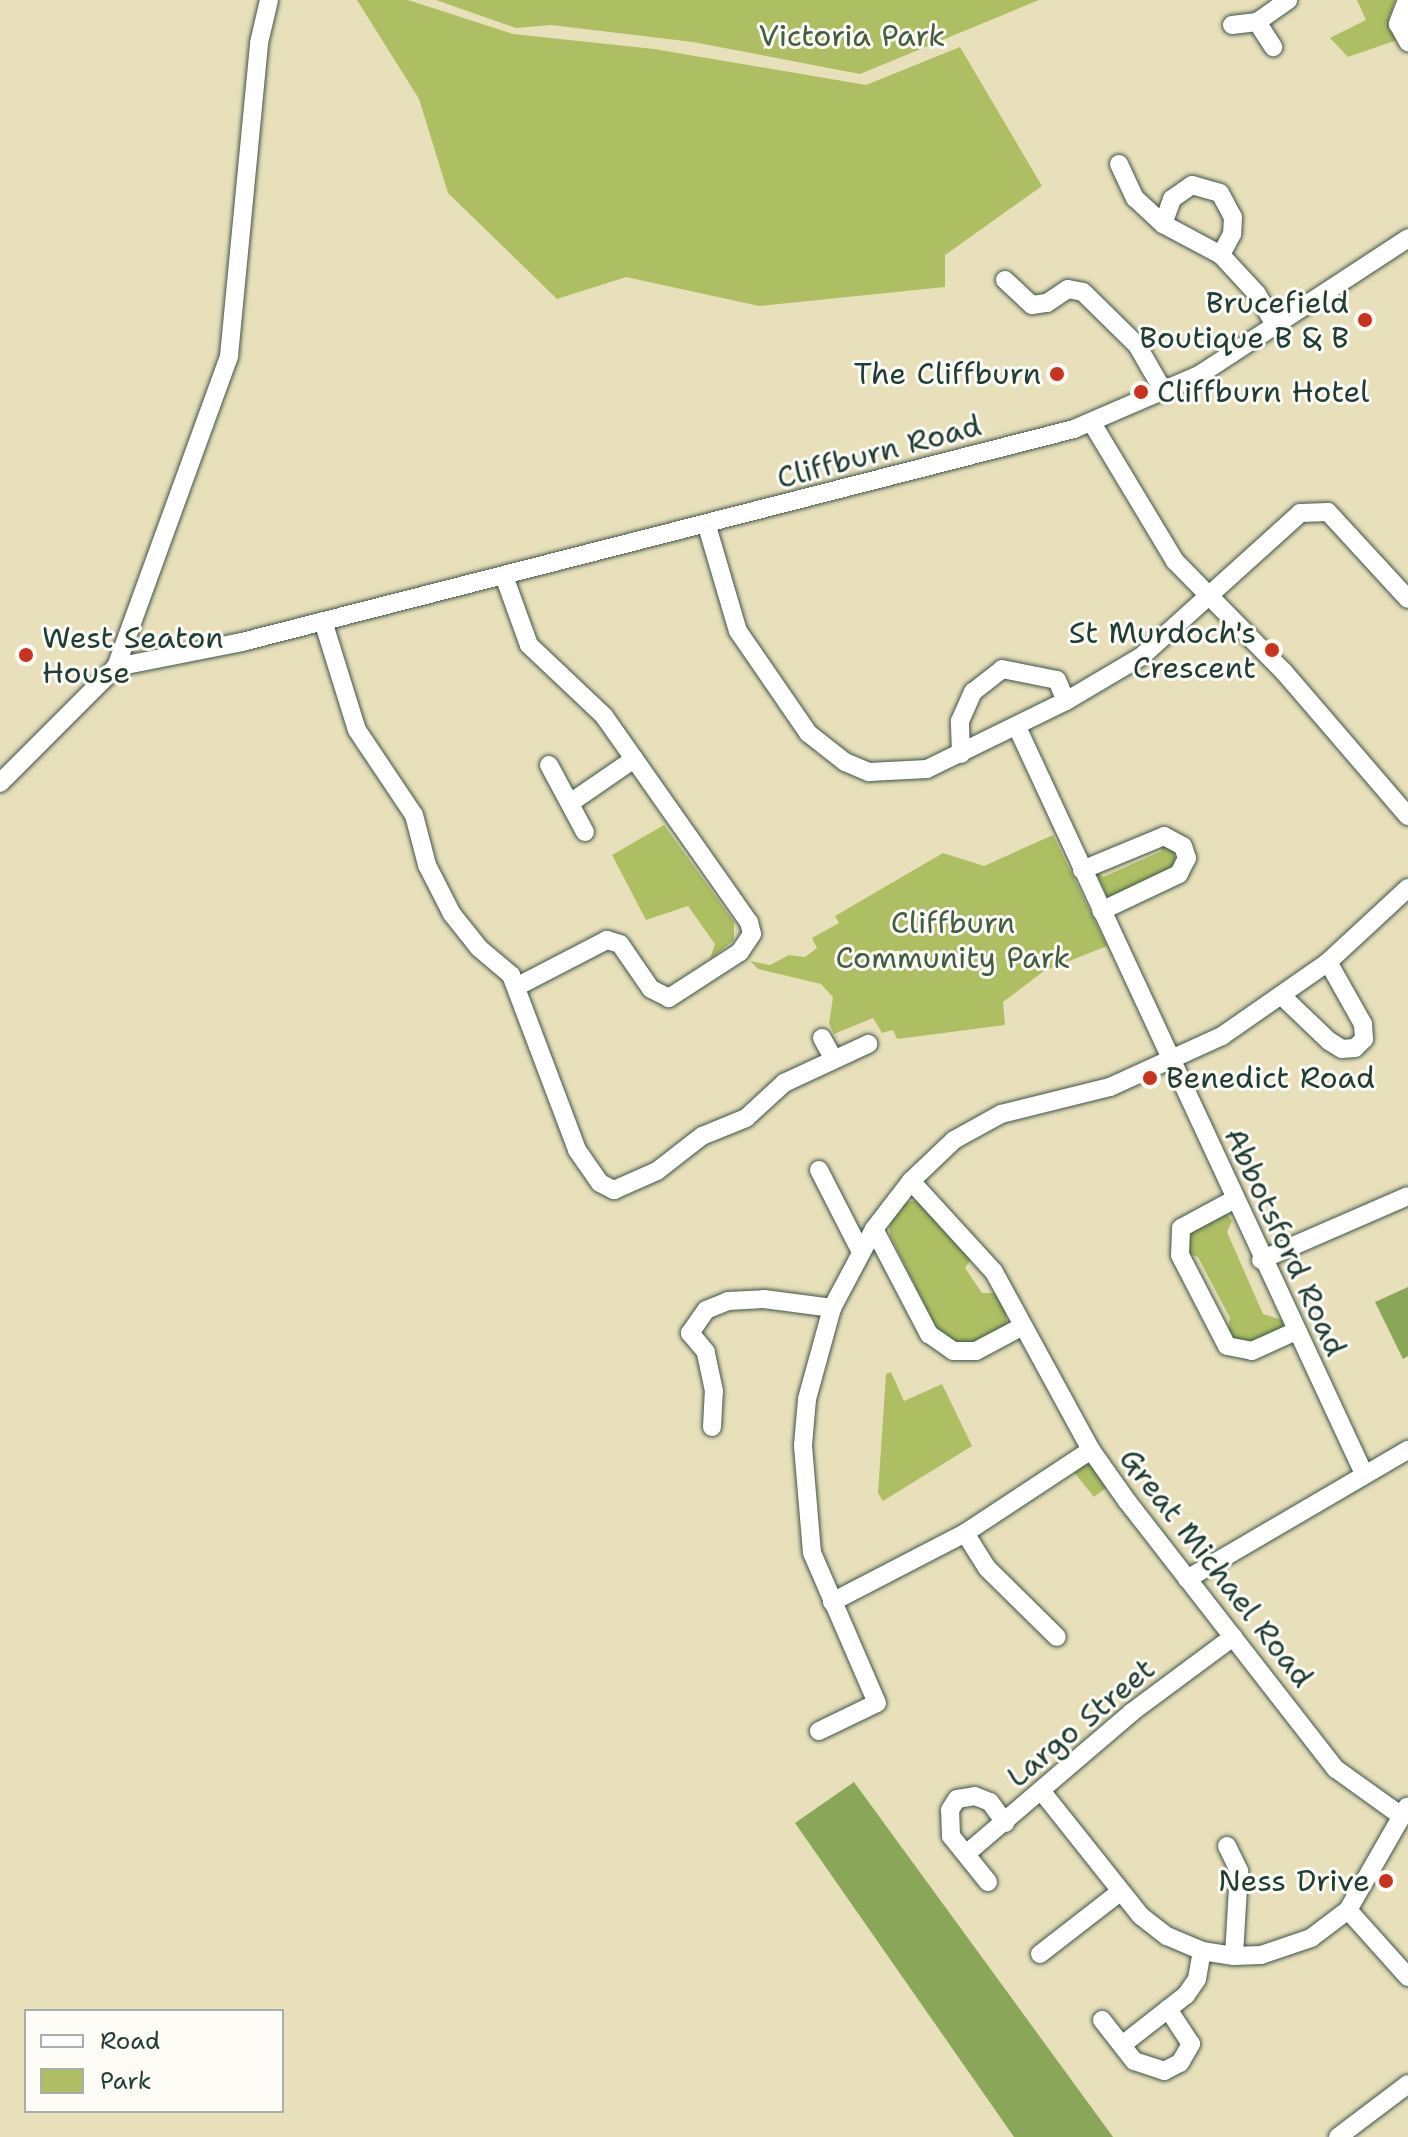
<!DOCTYPE html>
<html>
<head>
<meta charset="utf-8">
<style>
	body { margin:0 }
	#map { position:relative; width:1408px; height:2137px; overflow:hidden; background:#e8e0bb; font-family:"Shantell Sans",sans-serif }
	div>[style] { position:absolute }
	.green>* { inset:0; background:#adbf62 }
	.forest>* { inset:0; background:#8aa658 }
	.roads { filter:drop-shadow(0 0 2px #3d5548) drop-shadow(0 0 2px #3d5548) }
	.minor>* { height:18px; margin:-9px; padding:0 9px; transform-origin:9px; border-radius:9px; background:#fff }
	.dots>* { width:22px; height:22px; translate:-50% -50%; box-sizing:border-box; border:4px solid #fdfcf7; border-radius:50% }
	span { translate:-50% -50%; white-space:nowrap; text-align:center; line-height:1.15; -webkit-text-stroke:6px #fdfcf7; paint-order:stroke }
	.park-label { font-size:30px; color:#425e40 }
	.poi-label { font-size:30px; color:#1f3d34 }
	.right { translate:-100% -50%; text-align:right }
	.left { translate:0 -50%; text-align:left }
	.street-label { font-size:30px; color:#1f3d34 }
	.legend { position:absolute; left:24px; top:2009px; width:260px; height:104px; box-sizing:border-box; background:#fdfcf7; border:2px solid #a4b0a9; margin:0; padding:10px 14px; list-style:none; font-size:24px; color:#1f3d34 }
	.legend li { display:flex; align-items:center; gap:16px; height:40px }
	.legend b { width:40px; border:2px solid #a4b0a9 }
</style>
</head>
<body>
<div id="map">
	<div class="green">
		<div style="clip-path:polygon(357px 0,408px 0,513px 34px,654px 49px,866px 85px,960px 47px,1042px 186px,945px 255px,945px 287px,759px 306px,626px 277px,557px 299px,448px 193px,419px 99px)"></div>
		<div style="clip-path:polygon(436px 0,1039px 0,860px 74px,693px 42px,551px 25px,516px 28px)"></div>
		<div style="clip-path:polygon(1357px 0,1395px 0,1389px 18px,1397px 40px,1348px 57px,1330px 38px,1366px 20px)"></div>
		<div style="clip-path:polygon(664px 825px,734px 922px,734px 940px,710px 959px,715px 944px,688px 906px,646px 920px,612px 855px)"></div>
		<div style="clip-path:polygon(1053px 835px,1107px 946px,1044px 971px,1003px 1002px,1005px 1025px,897px 1039px,893px 1030px,882px 1033px,873px 1018px,834px 1034px,829px 1024px,833px 997px,821px 984px,758px 969px,750px 961px,770px 965px,789px 955px,805px 957px,817px 948px,812px 938px,839px 923px,835px 916px,943px 853px,984px 866px)"></div>
		<div style="clip-path:polygon(1157px 839px,1173px 845px,1176px 866px,1108px 898px,1094px 868px,1103px 877px,1162px 851px)"></div>
		<div style="clip-path:polygon(918px 1200px,972px 1258px,965px 1268px,982px 1293px,994px 1293px,1005px 1307px,1007px 1324px,978px 1347px,942px 1339px,890px 1235px,889px 1221px,903px 1203px)"></div>
		<div style="clip-path:polygon(1226px 1212px,1232px 1221px,1227px 1232px,1263px 1314px,1282px 1320px,1284px 1326px,1260px 1344px,1226px 1340px,1230px 1318px,1198px 1257px,1186px 1253px,1192px 1231px)"></div>
		<div style="clip-path:polygon(891px 1372px,904px 1401px,942px 1384px,972px 1446px,883px 1501px,878px 1493px,886px 1374px)"></div>
		<div style="clip-path:polygon(1082px 1464px,1092px 1465px,1110px 1485px,1094px 1497px,1073px 1471px)"></div>
	</div>
	<div class="forest">
		<div style="clip-path:polygon(1408px 1287px,1408px 1356px,1403px 1359px,1375px 1302px)"></div>
		<div style="clip-path:polygon(854px 1782px,1113px 2137px,1014px 2137px,795px 1823px)"></div>
	</div>
	<div class="roads">
		<div class="minor">
			<div style="left:1407px;top:0;width:26px;rotate:111deg"></div>
			<div style="left:1398px;top:24px;width:21px;rotate:61deg"></div>
			<div style="left:1257px;top:22px;width:30px;rotate:57deg"></div>
			<div style="left:1232px;top:25px;width:25px;rotate:-7deg"></div>
			<div style="left:1257px;top:22px;width:38px;rotate:-35deg"></div>
			<div style="left:1119px;top:164px;width:38px;rotate:65deg"></div>
			<div style="left:1135px;top:198px;width:38px;rotate:43deg"></div>
			<div style="left:1163px;top:224px;width:66px;rotate:28.1deg"></div>
			<div style="left:1221px;top:255px;width:53px;rotate:47.3deg"></div>
			<div style="left:1257px;top:294px;width:39px;rotate:60deg"></div>
			<div style="left:1163px;top:224px;width:27px;rotate:-70deg"></div>
			<div style="left:1172px;top:199px;width:24px;rotate:-35deg"></div>
			<div style="left:1192px;top:185px;width:29px;rotate:16deg"></div>
			<div style="left:1220px;top:193px;width:27px;rotate:62deg"></div>
			<div style="left:1233px;top:217px;width:17px;rotate:93deg"></div>
			<div style="left:1232px;top:234px;width:24px;rotate:118deg"></div>
			<div style="left:1005px;top:280px;width:37px;rotate:43deg"></div>
			<div style="left:1032px;top:305px;width:15px;rotate:-8deg"></div>
			<div style="left:1047px;top:303px;width:25px;rotate:-34deg"></div>
			<div style="left:1068px;top:289px;width:15px;rotate:11deg"></div>
			<div style="left:1083px;top:292px;width:76px;rotate:44.5deg"></div>
			<div style="left:1137px;top:345px;width:54px;rotate:60.1deg"></div>
			<div style="left:1092px;top:423px;width:161px;rotate:59deg"></div>
			<div style="left:1175px;top:561px;width:156px;rotate:45.5deg"></div>
			<div style="left:1284px;top:672px;width:190px;rotate:49.3deg"></div>
			<div style="left:707px;top:526px;width:109px;rotate:73.6deg"></div>
			<div style="left:738px;top:631px;width:124px;rotate:55.5deg"></div>
			<div style="left:808px;top:733px;width:47px;rotate:38.1deg"></div>
			<div style="left:845px;top:762px;width:26px;rotate:23deg"></div>
			<div style="left:869px;top:772px;width:58px;rotate:-3deg"></div>
			<div style="left:927px;top:769px;width:155px;rotate:-26.1deg"></div>
			<div style="left:1066px;top:701px;width:88px;rotate:-30.6deg"></div>
			<div style="left:1142px;top:656px;width:213px;rotate:-42.1deg"></div>
			<div style="left:1300px;top:513px;width:28px;rotate:-2deg"></div>
			<div style="left:1328px;top:512px;width:118px;rotate:47.4deg"></div>
			<div style="left:504px;top:576px;width:73px;rotate:70.1deg"></div>
			<div style="left:529px;top:645px;width:103px;rotate:43.4deg"></div>
			<div style="left:604px;top:716px;width:252px;rotate:54.9deg"></div>
			<div style="left:749px;top:922px;width:12px;rotate:76deg"></div>
			<div style="left:752px;top:934px;width:22px;rotate:124deg"></div>
			<div style="left:740px;top:952px;width:85px;rotate:147.1deg"></div>
			<div style="left:669px;top:998px;width:20px;rotate:-153deg"></div>
			<div style="left:651px;top:989px;width:55px;rotate:-124.6deg"></div>
			<div style="left:620px;top:944px;width:14px;rotate:-163deg"></div>
			<div style="left:607px;top:940px;width:102px;rotate:152.7deg"></div>
			<div style="left:323px;top:621px;width:114px;rotate:72.7deg"></div>
			<div style="left:357px;top:730px;width:102px;rotate:56.2deg"></div>
			<div style="left:414px;top:815px;width:52px;rotate:75.4deg"></div>
			<div style="left:427px;top:865px;width:55px;rotate:63deg"></div>
			<div style="left:452px;top:914px;width:43px;rotate:51.5deg"></div>
			<div style="left:479px;top:948px;width:42px;rotate:40.2deg"></div>
			<div style="left:511px;top:975px;width:187px;rotate:69.3deg"></div>
			<div style="left:577px;top:1150px;width:40px;rotate:55.1deg"></div>
			<div style="left:600px;top:1183px;width:16px;rotate:27deg"></div>
			<div style="left:614px;top:1190px;width:47px;rotate:-23.8deg"></div>
			<div style="left:657px;top:1171px;width:57px;rotate:-37.9deg"></div>
			<div style="left:702px;top:1136px;width:48px;rotate:-22.2deg"></div>
			<div style="left:746px;top:1118px;width:52px;rotate:-42.6deg"></div>
			<div style="left:784px;top:1083px;width:93px;rotate:-24.9deg"></div>
			<div style="left:116px;top:667px;width:128px;rotate:-11.2deg"></div>
			<div style="left:242px;top:642px;width:859px;rotate:-14.36deg"></div>
			<div style="left:1074px;top:429px;width:136px;rotate:-23.4deg"></div>
			<div style="left:1199px;top:375px;width:250px;rotate:-33.2deg"></div>
			<div style="left:1017px;top:727px;width:824px;rotate:65.08deg"></div>
			<div style="left:961px;top:754px;width:33px;rotate:-92deg"></div>
			<div style="left:960px;top:721px;width:32px;rotate:-66deg"></div>
			<div style="left:973px;top:692px;width:37px;rotate:-38deg"></div>
			<div style="left:1002px;top:669px;width:56px;rotate:11.3deg"></div>
			<div style="left:1057px;top:680px;width:23px;rotate:67deg"></div>
			<div style="left:549px;top:765px;width:76px;rotate:61.8deg"></div>
			<div style="left:0;top:783px;width:164px;rotate:-45deg"></div>
			<div style="left:116px;top:667px;width:331px;rotate:-70deg"></div>
			<div style="left:229px;top:356px;width:314px;rotate:-84.5deg"></div>
			<div style="left:259px;top:43px;width:44px;rotate:-76.9deg"></div>
			<div style="left:570px;top:803px;width:78px;rotate:-34.5deg"></div>
			<div style="left:1082px;top:870px;width:89px;rotate:-22.5deg"></div>
			<div style="left:1164px;top:836px;width:21px;rotate:28deg"></div>
			<div style="left:1183px;top:846px;width:13px;rotate:72deg"></div>
			<div style="left:1187px;top:858px;width:18px;rotate:117deg"></div>
			<div style="left:1179px;top:874px;width:86px;rotate:154.6deg"></div>
			<div style="left:1283px;top:997px;width:64px;rotate:43.7deg"></div>
			<div style="left:1329px;top:1041px;width:15px;rotate:32deg"></div>
			<div style="left:1342px;top:1049px;width:13px;rotate:-4deg"></div>
			<div style="left:1355px;top:1048px;width:13px;rotate:-45deg"></div>
			<div style="left:1364px;top:1039px;width:15px;rotate:-94deg"></div>
			<div style="left:1363px;top:1024px;width:71px;rotate:-119.4deg"></div>
			<div style="left:822px;top:1038px;width:23px;rotate:61deg"></div>
			<div style="left:819px;top:1170px;width:90px;rotate:62.9deg"></div>
			<div style="left:911px;top:1181px;width:123px;rotate:47.6deg"></div>
			<div style="left:994px;top:1272px;width:203px;rotate:61.4deg"></div>
			<div style="left:1091px;top:1450px;width:62px;rotate:54.8deg"></div>
			<div style="left:1127px;top:1501px;width:340px;rotate:52.1deg"></div>
			<div style="left:1336px;top:1769px;width:79px;rotate:35.7deg"></div>
			<div style="left:1235px;top:1199px;width:61px;rotate:151.8deg"></div>
			<div style="left:1181px;top:1228px;width:27px;rotate:92deg"></div>
			<div style="left:1180px;top:1255px;width:102px;rotate:62.7deg"></div>
			<div style="left:1227px;top:1346px;width:25px;rotate:11deg"></div>
			<div style="left:1252px;top:1351px;width:48px;rotate:-24.4deg"></div>
			<div style="left:874px;top:1229px;width:119px;rotate:62.4deg"></div>
			<div style="left:929px;top:1334px;width:29px;rotate:35deg"></div>
			<div style="left:953px;top:1351px;width:23px"></div>
			<div style="left:976px;top:1351px;width:53px;rotate:-28deg"></div>
			<div style="left:1261px;top:1260px;width:160px;rotate:-23.5deg"></div>
			<div style="left:712px;top:1427px;width:36px;rotate:-87deg"></div>
			<div style="left:714px;top:1391px;width:40px;rotate:-102deg"></div>
			<div style="left:706px;top:1352px;width:25px;rotate:-130deg"></div>
			<div style="left:690px;top:1333px;width:28px;rotate:-55deg"></div>
			<div style="left:706px;top:1310px;width:24px;rotate:-22deg"></div>
			<div style="left:728px;top:1301px;width:36px;rotate:-3deg"></div>
			<div style="left:764px;top:1299px;width:69px;rotate:7.5deg"></div>
			<div style="left:965px;top:1533px;width:41px;rotate:57.8deg"></div>
			<div style="left:987px;top:1568px;width:98px;rotate:44.6deg"></div>
			<div style="left:1187px;top:1579px;width:256px;rotate:-30.3deg"></div>
			<div style="left:832px;top:1602px;width:150px;rotate:-27.4deg"></div>
			<div style="left:965px;top:1533px;width:151px;rotate:-33.4deg"></div>
			<div style="left:819px;top:1731px;width:64px;rotate:-25.8deg"></div>
			<div style="left:877px;top:1703px;width:163px;rotate:-113.4deg"></div>
			<div style="left:812px;top:1553px;width:108px;rotate:-94.8deg"></div>
			<div style="left:803px;top:1445px;width:46px;rotate:-85deg"></div>
			<div style="left:807px;top:1399px;width:94px;rotate:-74.6deg"></div>
			<div style="left:832px;top:1308px;width:89px;rotate:-62deg"></div>
			<div style="left:874px;top:1229px;width:61px;rotate:-52.4deg"></div>
			<div style="left:911px;top:1181px;width:59px;rotate:-43.6deg"></div>
			<div style="left:954px;top:1140px;width:54px;rotate:-29deg"></div>
			<div style="left:1001px;top:1114px;width:112px;rotate:-13.9deg"></div>
			<div style="left:1110px;top:1087px;width:123px;rotate:-24.5deg"></div>
			<div style="left:1222px;top:1036px;width:129px;rotate:-34.9deg"></div>
			<div style="left:1328px;top:962px;width:109px;rotate:-42.8deg"></div>
			<div style="left:1043px;top:1793px;width:157px;rotate:51.5deg"></div>
			<div style="left:1141px;top:1916px;width:33px;rotate:38deg"></div>
			<div style="left:1167px;top:1936px;width:38px;rotate:23deg"></div>
			<div style="left:1202px;top:1951px;width:32px;rotate:9deg"></div>
			<div style="left:1234px;top:1956px;width:27px;rotate:-2deg"></div>
			<div style="left:1261px;top:1955px;width:53px;rotate:-18.8deg"></div>
			<div style="left:1311px;top:1938px;width:46px;rotate:-37.1deg"></div>
			<div style="left:1348px;top:1910px;width:119px;rotate:-60.2deg"></div>
			<div style="left:1227px;top:1846px;width:28px;rotate:64deg"></div>
			<div style="left:1239px;top:1871px;width:85px;rotate:93.4deg"></div>
			<div style="left:966px;top:1854px;width:218px;rotate:-40.5deg"></div>
			<div style="left:1132px;top:1712px;width:126px;rotate:-36.6deg"></div>
			<div style="left:988px;top:1882px;width:59px;rotate:-128.8deg"></div>
			<div style="left:951px;top:1836px;width:26px;rotate:-92deg"></div>
			<div style="left:950px;top:1810px;width:13px;rotate:-58deg"></div>
			<div style="left:957px;top:1799px;width:18px;rotate:-9deg"></div>
			<div style="left:975px;top:1796px;width:16px;rotate:22deg"></div>
			<div style="left:990px;top:1802px;width:26px;rotate:54deg"></div>
			<div style="left:1348px;top:1910px;width:90px;rotate:48.2deg"></div>
			<div style="left:1040px;top:1954px;width:101px;rotate:-37.8deg"></div>
			<div style="left:1102px;top:2020px;width:52px;rotate:52deg"></div>
			<div style="left:1134px;top:2061px;width:32px;rotate:18deg"></div>
			<div style="left:1164px;top:2071px;width:18px;rotate:-27deg"></div>
			<div style="left:1180px;top:2063px;width:22px;rotate:-60deg"></div>
			<div style="left:1191px;top:2044px;width:42px;rotate:-123.3deg"></div>
			<div style="left:1122px;top:2045px;width:81px;rotate:-38deg"></div>
			<div style="left:1186px;top:1995px;width:19px;rotate:-55deg"></div>
			<div style="left:1197px;top:1979px;width:28px;rotate:-80deg"></div>
			<div style="left:1338px;top:2137px;width:88px;rotate:-37.1deg"></div>
		</div>
	</div>
	<div class="dots">
		<div style="left:1365px;top:320px;background:#c8321e"></div>
		<div style="left:1057px;top:374px;background:#c8321e"></div>
		<div style="left:1141px;top:392px;background:#c8321e"></div>
		<div style="left:1272px;top:650px;background:#c8321e"></div>
		<div style="left:26px;top:655px;background:#c8321e"></div>
		<div style="left:1150px;top:1078px;background:#c8321e"></div>
		<div style="left:1386px;top:1881px;background:#c8321e"></div>
	</div>
	<div class="park-label">
		<span style="left:852px;top:36px">Victoria Park</span>
		<span style="left:953px;top:940px">Cliffburn<br>Community Park</span>
	</div>
	<div class="poi-label">
		<span class="right" style="left:1349px;top:320px">Brucefield<br>Boutique B &amp; B</span>
		<span class="right" style="left:1041px;top:374px">The Cliffburn</span>
		<span class="left" style="left:1157px;top:392px">Cliffburn Hotel</span>
		<span class="right" style="left:1256px;top:650px">St Murdoch's<br>Crescent</span>
		<span class="left" style="left:42px;top:655px">West Seaton<br>House</span>
		<span class="left" style="left:1166px;top:1078px">Benedict Road</span>
		<span class="right" style="left:1370px;top:1881px">Ness Drive</span>
	</div>
	<div class="street-label">
		<span style="left:879px;top:452px;rotate:-15deg">Cliffburn Road</span>
		<span style="left:1285px;top:1242px;rotate:65deg">Abbotsford Road</span>
		<span style="left:1216px;top:1568px;rotate:52deg">Great Michael Road</span>
		<span style="left:1081px;top:1723px;rotate:-40deg">Largo Street</span>
	</div>
	<ul class="legend">
	<li><b style="height:10px;background:#fff"></b>Road</li>
	<li><b style="height:22px;background:#adbf62"></b>Park</li>
	</ul>
</div>
</body>
</html>
